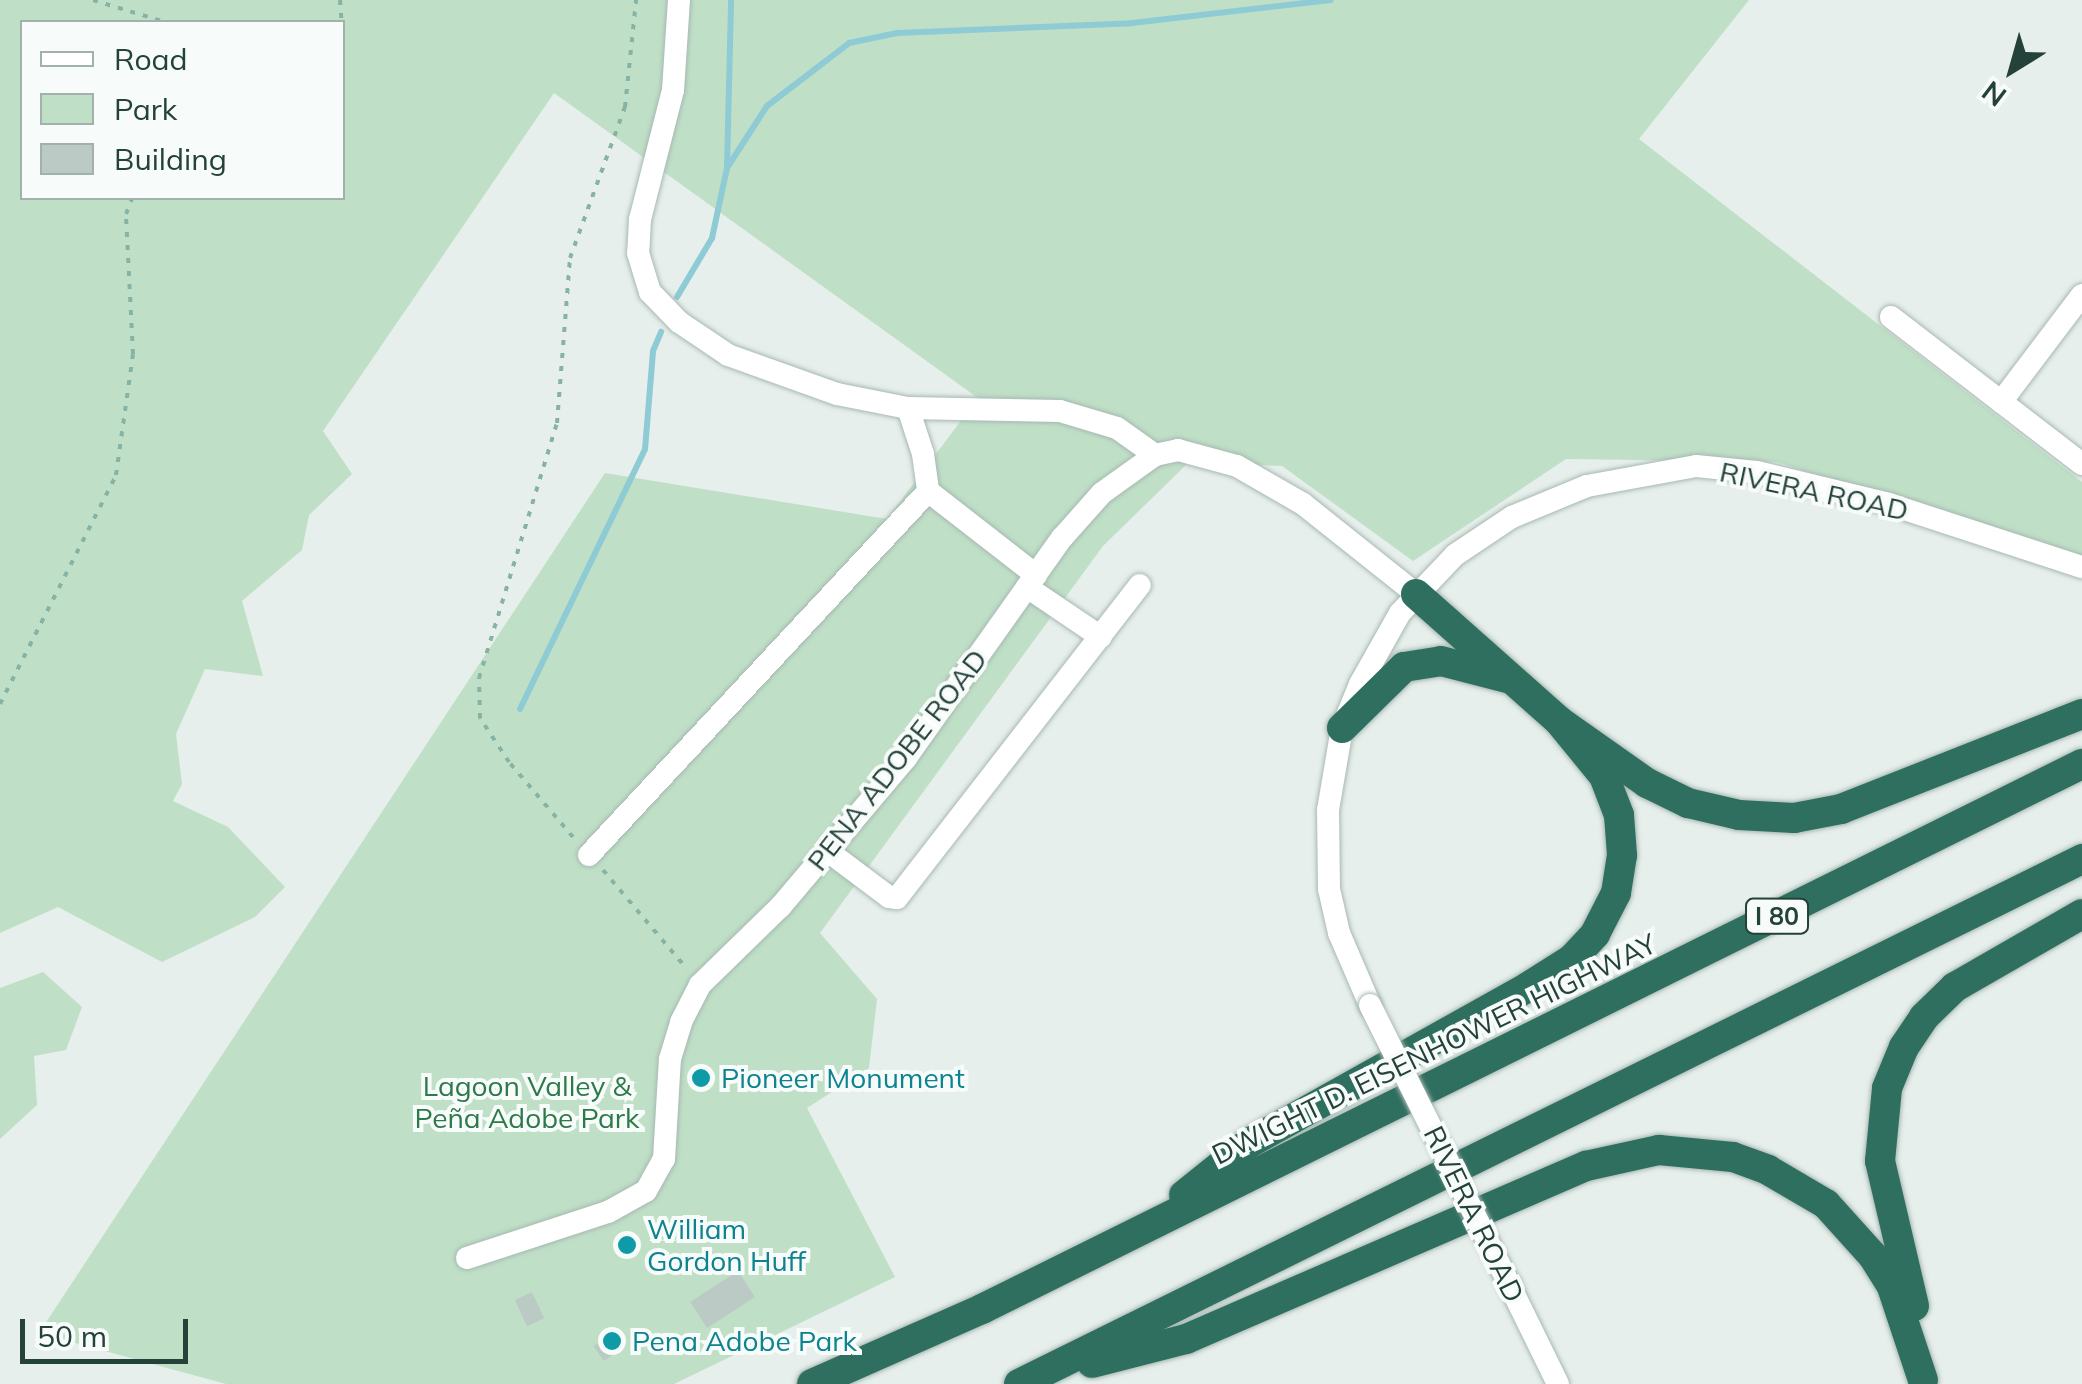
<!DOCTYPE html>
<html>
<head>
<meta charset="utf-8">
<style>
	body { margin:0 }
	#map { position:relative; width:2082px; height:1384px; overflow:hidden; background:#e6efeb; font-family:Mulish,sans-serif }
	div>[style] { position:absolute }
	.green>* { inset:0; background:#bfe0c7 }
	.stream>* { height:6px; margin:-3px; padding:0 3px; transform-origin:3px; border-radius:3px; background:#8ecbd4 }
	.building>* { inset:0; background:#bbcac4; transform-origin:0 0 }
	.path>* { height:4px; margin-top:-2px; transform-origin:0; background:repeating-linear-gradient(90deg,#86b3a4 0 5px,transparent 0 13px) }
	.roads { filter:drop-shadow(0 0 2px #a8b8b2) drop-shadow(0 0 2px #a8b8b2) }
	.minor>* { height:22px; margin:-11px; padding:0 11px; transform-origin:11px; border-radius:11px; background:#fff }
	.highway>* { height:30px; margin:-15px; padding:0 15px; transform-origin:15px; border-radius:15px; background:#2f6f60 }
	.bridges { filter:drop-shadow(0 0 2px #a8b8b2) drop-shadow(0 0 2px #a8b8b2) }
	.minor-bridge>* { height:22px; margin:-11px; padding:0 11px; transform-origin:11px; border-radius:11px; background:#fff }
	.dots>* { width:28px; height:28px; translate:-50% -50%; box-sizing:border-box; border:5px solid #f7fbf9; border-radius:50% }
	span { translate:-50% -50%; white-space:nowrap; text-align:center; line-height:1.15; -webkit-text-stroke:8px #f7fbf9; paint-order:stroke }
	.shield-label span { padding:2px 8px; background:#f7fbf9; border:2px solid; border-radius:8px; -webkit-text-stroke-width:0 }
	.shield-label { font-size:25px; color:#244239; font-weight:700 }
	.street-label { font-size:28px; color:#244239 }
	.culture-label { font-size:28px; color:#0d838f }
	.left { translate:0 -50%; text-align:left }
	.park-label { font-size:28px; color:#2d7a49 }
	.legend { position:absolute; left:20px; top:20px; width:325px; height:180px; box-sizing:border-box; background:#f7fbf9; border:2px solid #a3b1ac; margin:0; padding:12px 18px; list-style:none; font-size:30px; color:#244239 }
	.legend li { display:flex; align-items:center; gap:20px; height:50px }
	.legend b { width:50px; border:2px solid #a3b1ac }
	.north { position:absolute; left:1962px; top:20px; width:100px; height:100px; -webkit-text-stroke:8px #f7fbf9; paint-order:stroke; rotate:217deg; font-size:28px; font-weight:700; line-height:40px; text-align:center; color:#244239 }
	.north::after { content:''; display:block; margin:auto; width:35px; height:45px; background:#244239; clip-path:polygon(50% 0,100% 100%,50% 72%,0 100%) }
	.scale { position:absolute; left:20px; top:1319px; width:168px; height:45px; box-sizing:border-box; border:5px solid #244239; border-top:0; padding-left:12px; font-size:30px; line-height:35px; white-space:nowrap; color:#244239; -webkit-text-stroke:8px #f7fbf9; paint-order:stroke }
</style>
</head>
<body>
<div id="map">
	<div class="green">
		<div style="clip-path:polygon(evenodd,0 0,1749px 0,1639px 139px,2082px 482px,2082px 572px,2016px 542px,1777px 462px,1566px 459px,1413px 561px,1282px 466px,1189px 462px,1103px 546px,820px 933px,877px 999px,869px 1068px,807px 1108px,895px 1277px,674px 1384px,226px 1384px,39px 1333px,605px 473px,887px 519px,978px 398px,554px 93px,323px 431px,352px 474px,309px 515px,302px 550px,242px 601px,263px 676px,205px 669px,176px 734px,182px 784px,173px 801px,228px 827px,285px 887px,255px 917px,162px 962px,58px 907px,0 933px,0 0,22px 22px,342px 22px,342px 198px,22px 198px,22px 22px)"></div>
		<div style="clip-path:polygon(43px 972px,82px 1007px,66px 1050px,34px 1056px,37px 1105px,0 1139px,0 988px)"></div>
	</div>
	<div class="stream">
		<div style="left:727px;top:168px;width:168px;rotate:-88.6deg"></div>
		<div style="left:677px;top:297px;width:69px;rotate:-59.3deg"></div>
		<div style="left:712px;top:238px;width:72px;rotate:-77.9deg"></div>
		<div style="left:727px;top:168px;width:74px;rotate:-57.2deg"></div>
		<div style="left:767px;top:106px;width:103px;rotate:-37.5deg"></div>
		<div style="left:849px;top:43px;width:49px;rotate:-11.8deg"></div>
		<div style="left:897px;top:33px;width:235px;rotate:-2.4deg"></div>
		<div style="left:1132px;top:23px;width:200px;rotate:-6.6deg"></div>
		<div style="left:520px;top:709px;width:288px;rotate:-64.3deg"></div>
		<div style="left:645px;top:449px;width:98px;rotate:-85.3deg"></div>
		<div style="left:653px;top:351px;width:21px;rotate:-67deg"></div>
	</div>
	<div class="building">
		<div style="left:738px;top:1271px;width:31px;height:57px;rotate:57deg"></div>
		<div style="left:532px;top:1292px;width:29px;height:19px;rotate:65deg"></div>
		<div style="left:616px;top:1331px;width:18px;height:27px;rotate:56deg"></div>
	</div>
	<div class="path">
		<div style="left:93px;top:0;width:75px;rotate:17deg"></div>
		<div style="left:340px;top:0;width:26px;rotate:86deg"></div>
		<div style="left:0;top:704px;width:257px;rotate:-63.1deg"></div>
		<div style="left:116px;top:475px;width:122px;rotate:-82deg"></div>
		<div style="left:133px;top:354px;width:140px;rotate:-92.9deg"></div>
		<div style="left:126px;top:214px;width:17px;rotate:-69deg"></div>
		<div style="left:573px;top:837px;width:99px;rotate:-130.5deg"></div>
		<div style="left:509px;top:762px;width:53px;rotate:-123.4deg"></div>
		<div style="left:480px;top:718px;width:40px;rotate:-91.4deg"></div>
		<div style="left:479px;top:678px;width:267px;rotate:-73deg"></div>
		<div style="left:557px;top:423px;width:166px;rotate:-85.5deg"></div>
		<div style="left:570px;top:258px;width:161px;rotate:-70deg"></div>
		<div style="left:625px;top:107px;width:108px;rotate:-84.1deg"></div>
		<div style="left:603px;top:870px;width:130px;rotate:49.7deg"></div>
	</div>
	<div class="roads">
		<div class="minor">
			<div style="left:679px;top:0;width:90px;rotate:93.8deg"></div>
			<div style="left:673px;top:90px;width:133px;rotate:104.3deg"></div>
			<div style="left:640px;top:219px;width:34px;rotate:93deg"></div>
			<div style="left:638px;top:253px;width:41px;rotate:72.9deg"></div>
			<div style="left:650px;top:292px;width:42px;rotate:46deg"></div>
			<div style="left:679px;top:322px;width:59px;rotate:34deg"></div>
			<div style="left:728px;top:355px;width:116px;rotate:19.7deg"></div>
			<div style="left:837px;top:394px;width:72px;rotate:11.2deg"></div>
			<div style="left:908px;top:408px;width:152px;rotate:1.1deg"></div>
			<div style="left:1060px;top:411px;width:59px;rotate:16.6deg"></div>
			<div style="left:1117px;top:428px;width:47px;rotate:35.4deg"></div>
			<div style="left:1891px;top:317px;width:241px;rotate:37.6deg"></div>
			<div style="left:2001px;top:402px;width:134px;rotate:-52.9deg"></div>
			<div style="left:908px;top:408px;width:48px;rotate:71.9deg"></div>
			<div style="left:923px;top:454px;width:37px;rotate:82deg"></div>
			<div style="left:928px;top:491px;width:137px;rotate:37.9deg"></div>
			<div style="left:1027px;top:587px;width:89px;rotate:34deg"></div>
			<div style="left:829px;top:852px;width:75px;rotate:36.9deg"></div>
			<div style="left:889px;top:897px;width:8px;rotate:7deg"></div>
			<div style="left:897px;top:898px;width:396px;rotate:-52.2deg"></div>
			<div style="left:589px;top:855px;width:497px;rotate:-47deg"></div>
			<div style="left:1370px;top:1005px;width:78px;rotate:-113.3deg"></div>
			<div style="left:1339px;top:933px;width:45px;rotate:-102.8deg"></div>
			<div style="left:1329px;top:889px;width:79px;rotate:-90.7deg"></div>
			<div style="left:1328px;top:810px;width:83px;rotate:-80.3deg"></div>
			<div style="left:1342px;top:728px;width:48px;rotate:-67.8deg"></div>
			<div style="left:1360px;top:684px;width:81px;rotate:-60.6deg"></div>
			<div style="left:1400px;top:613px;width:80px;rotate:-46.5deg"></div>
			<div style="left:1455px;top:555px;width:69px;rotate:-33.7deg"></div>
			<div style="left:1512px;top:517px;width:81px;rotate:-22.5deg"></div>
			<div style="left:1587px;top:486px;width:111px;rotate:-10.4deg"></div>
			<div style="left:1696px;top:466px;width:61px;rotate:5.6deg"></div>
			<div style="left:1757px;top:472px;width:136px;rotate:13.6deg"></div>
			<div style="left:1889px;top:504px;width:203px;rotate:18.1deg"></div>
			<div style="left:467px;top:1258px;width:148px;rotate:-18.1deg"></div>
			<div style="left:608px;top:1212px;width:43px;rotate:-28.9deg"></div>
			<div style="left:646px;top:1191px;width:37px;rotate:-61deg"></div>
			<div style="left:664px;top:1159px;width:100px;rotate:-86.6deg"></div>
			<div style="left:670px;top:1059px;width:39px;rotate:-73deg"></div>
			<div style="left:681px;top:1022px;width:42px;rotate:-62.8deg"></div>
			<div style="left:700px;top:985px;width:113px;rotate:-44.3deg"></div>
			<div style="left:781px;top:906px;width:194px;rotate:-49.8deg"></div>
			<div style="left:906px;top:758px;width:270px;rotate:-54.7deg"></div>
			<div style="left:1062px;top:538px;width:60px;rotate:-48.4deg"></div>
			<div style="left:1102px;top:493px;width:65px;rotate:-35.6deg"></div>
			<div style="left:1155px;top:455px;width:24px;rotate:-12deg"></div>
			<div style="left:1178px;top:450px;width:61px;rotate:15.2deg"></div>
			<div style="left:1237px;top:466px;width:76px;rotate:29.9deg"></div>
			<div style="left:1303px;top:504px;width:144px;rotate:38.5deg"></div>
			<div style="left:1510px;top:1286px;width:109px;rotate:63.9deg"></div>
		</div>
		<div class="highway">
			<div style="left:1416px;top:594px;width:191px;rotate:41.6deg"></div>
			<div style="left:1559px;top:721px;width:108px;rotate:35.2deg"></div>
			<div style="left:1647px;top:783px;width:46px;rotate:26deg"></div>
			<div style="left:1688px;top:803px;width:52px;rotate:13.2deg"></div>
			<div style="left:1739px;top:815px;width:55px;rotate:3.1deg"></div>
			<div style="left:1794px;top:818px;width:48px;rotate:-10.8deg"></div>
			<div style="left:1841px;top:809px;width:259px;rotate:-21.5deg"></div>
			<div style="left:1342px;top:728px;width:87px;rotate:-44.5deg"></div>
			<div style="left:1404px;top:667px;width:37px;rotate:-9deg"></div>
			<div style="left:1441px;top:661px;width:68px;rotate:14.4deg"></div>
			<div style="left:1184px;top:1195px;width:83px;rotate:-38.7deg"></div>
			<div style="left:1249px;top:1143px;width:320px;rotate:-29.2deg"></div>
			<div style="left:1528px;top:987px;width:52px;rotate:-32.5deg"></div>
			<div style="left:1572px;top:959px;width:34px;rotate:-47deg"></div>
			<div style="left:1595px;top:934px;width:46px;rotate:-62.9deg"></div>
			<div style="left:1616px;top:893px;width:38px;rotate:-81deg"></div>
			<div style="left:1622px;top:855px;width:40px;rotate:-94.3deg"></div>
			<div style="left:1619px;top:815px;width:42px;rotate:-111deg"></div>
			<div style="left:1604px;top:776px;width:71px;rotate:-129.3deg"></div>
			<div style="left:1914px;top:1306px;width:149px;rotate:-103.2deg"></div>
			<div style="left:1880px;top:1161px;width:73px;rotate:-84.5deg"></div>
			<div style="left:1887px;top:1088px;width:44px;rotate:-67.5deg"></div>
			<div style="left:1904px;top:1047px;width:36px;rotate:-56deg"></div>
			<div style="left:1924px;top:1017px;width:43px;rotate:-44.1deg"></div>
			<div style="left:1955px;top:987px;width:146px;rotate:-29.9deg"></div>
			<div style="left:1092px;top:1363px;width:97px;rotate:-14.3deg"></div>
			<div style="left:1186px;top:1339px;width:436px;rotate:-23.4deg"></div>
			<div style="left:1586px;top:1166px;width:75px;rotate:-12.4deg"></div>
			<div style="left:1659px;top:1150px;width:74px;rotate:5.4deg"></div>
			<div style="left:1733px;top:1157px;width:37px;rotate:20deg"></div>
			<div style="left:1768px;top:1170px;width:67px;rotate:30.4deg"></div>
			<div style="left:1826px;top:1204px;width:70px;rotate:47.9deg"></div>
			<div style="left:1873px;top:1256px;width:36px;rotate:58deg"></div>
			<div style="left:1892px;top:1287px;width:98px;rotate:71.6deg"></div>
			<div style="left:812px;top:1384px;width:186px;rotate:-23.8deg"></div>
			<div style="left:982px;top:1309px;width:1228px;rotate:-26.36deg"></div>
			<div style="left:1019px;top:1384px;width:1186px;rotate:-26.28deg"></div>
		</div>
	</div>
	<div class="bridges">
		<div class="minor-bridge">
			<div style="left:1370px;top:1005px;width:314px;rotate:63.5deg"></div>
		</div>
	</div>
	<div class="dots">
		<div style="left:701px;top:1078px;background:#0f9aa8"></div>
		<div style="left:627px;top:1245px;background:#0f9aa8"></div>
		<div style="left:612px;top:1341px;background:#0f9aa8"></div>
	</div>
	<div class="shield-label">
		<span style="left:1777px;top:916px">I 80</span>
	</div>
	<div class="street-label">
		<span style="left:1814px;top:491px;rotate:12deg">RIVERA ROAD</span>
		<span style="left:897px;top:760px;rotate:-52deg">PENA ADOBE ROAD</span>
		<span style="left:1434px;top:1049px;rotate:-26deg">DWIGHT D. EISENHOWER HIGHWAY</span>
		<span style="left:1474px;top:1214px;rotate:64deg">RIVERA ROAD</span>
	</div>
	<div class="culture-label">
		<span class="left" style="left:721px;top:1078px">Pioneer Monument</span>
		<span class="left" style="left:647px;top:1245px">William<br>Gordon Huff</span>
		<span class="left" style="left:632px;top:1341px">Pena Adobe Park</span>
	</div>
	<div class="park-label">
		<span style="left:527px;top:1102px">Lagoon Valley &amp;<br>Peña Adobe Park</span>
	</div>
	<ul class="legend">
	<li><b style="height:12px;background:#fff"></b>Road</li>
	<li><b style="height:28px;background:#bfe0c7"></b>Park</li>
	<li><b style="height:28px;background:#bbcac4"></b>Building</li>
	</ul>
	<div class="north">N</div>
	<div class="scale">50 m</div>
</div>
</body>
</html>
